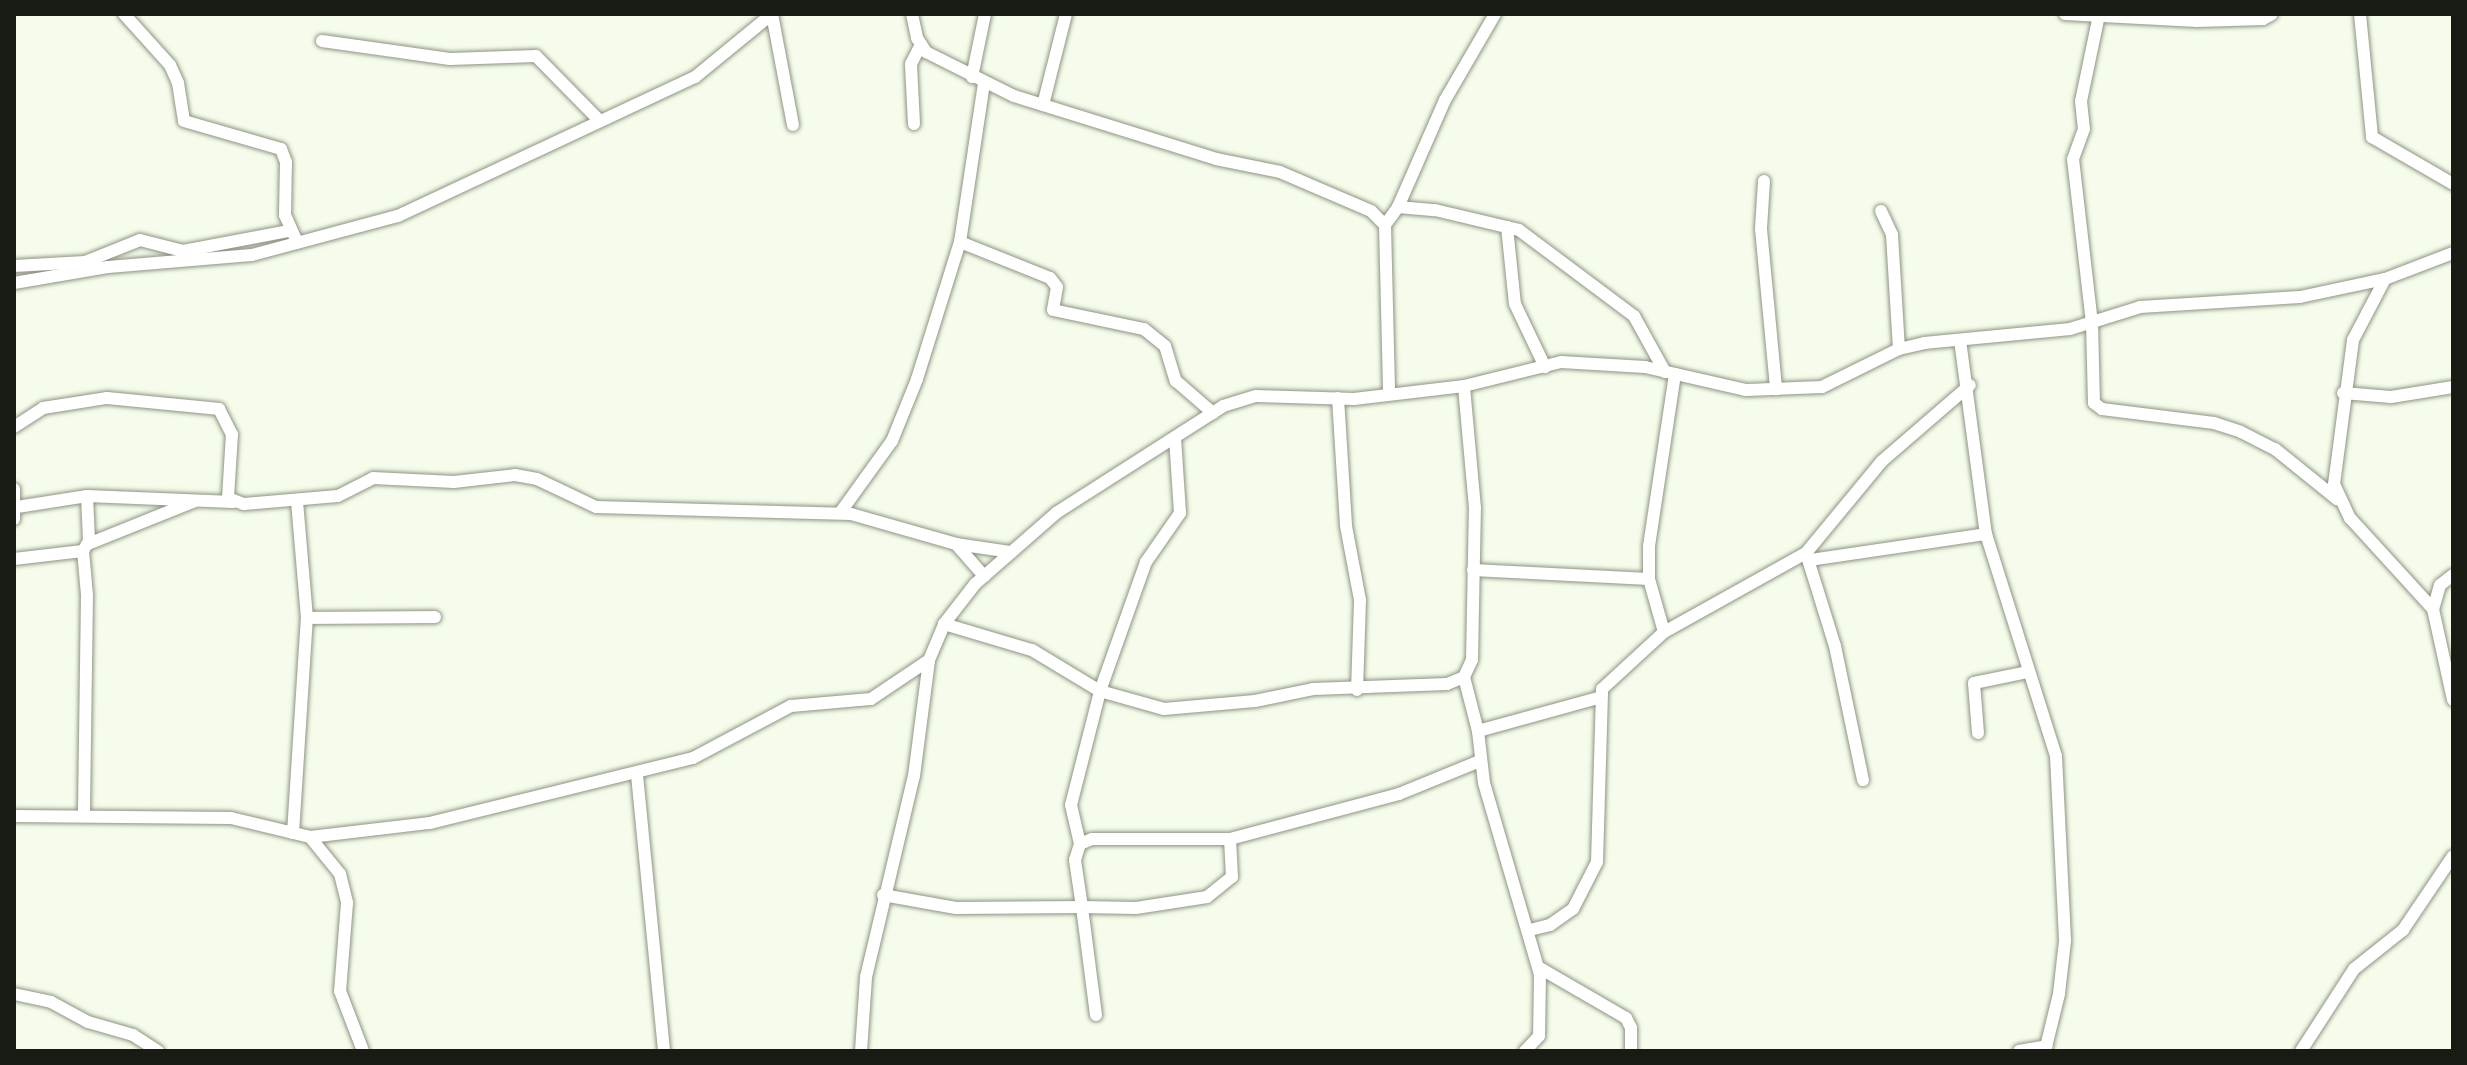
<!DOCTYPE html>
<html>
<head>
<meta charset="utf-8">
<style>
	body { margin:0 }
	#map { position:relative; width:2467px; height:1065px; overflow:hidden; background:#f5fceb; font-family:Helvetica,sans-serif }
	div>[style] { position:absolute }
	.roads { filter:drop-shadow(0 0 2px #8d9483) drop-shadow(0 0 2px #8d9483) }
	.minor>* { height:12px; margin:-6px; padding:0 6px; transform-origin:6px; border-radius:6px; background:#fff }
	span { translate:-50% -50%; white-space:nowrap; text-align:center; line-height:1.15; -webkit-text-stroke:6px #fff; paint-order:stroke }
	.frame { position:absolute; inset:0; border:16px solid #181a14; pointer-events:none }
</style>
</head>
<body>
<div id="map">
	<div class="roads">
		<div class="minor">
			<div style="left:124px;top:14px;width:69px;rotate:48deg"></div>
			<div style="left:170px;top:65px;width:20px;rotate:66deg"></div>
			<div style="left:178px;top:83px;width:38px;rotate:81deg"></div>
			<div style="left:184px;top:121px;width:101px;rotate:16.1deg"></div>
			<div style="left:281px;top:149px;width:14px;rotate:69deg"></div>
			<div style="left:286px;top:162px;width:53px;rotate:91.1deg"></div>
			<div style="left:285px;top:215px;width:30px;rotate:66deg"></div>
			<div style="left:772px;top:14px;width:113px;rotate:79.3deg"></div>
			<div style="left:912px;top:14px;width:25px;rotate:78deg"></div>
			<div style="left:917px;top:38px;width:17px;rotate:57deg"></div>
			<div style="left:926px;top:52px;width:98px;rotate:26.6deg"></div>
			<div style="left:1014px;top:96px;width:212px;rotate:17.3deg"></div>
			<div style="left:1216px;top:159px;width:65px;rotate:11.5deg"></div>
			<div style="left:1280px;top:172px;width:99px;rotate:23.2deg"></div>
			<div style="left:1371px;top:211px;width:20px;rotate:45deg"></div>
			<div style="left:1385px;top:225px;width:168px;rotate:88.6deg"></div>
			<div style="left:2065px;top:14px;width:132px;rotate:3deg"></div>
			<div style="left:2197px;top:21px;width:66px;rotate:-1.7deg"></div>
			<div style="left:2263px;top:19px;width:10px;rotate:-29deg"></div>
			<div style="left:2360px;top:14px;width:124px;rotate:84.4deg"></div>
			<div style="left:2372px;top:137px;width:94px;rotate:30.1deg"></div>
			<div style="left:2099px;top:15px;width:88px;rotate:101.8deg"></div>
			<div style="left:2081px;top:101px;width:28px;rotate:84deg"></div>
			<div style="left:2084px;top:129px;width:32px;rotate:110deg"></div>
			<div style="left:2073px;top:159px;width:164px;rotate:83.4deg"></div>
			<div style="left:2092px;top:322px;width:81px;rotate:88.6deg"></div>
			<div style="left:2094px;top:403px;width:10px;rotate:37deg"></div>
			<div style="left:2102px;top:409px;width:113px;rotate:7.1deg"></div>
			<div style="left:2214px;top:423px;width:28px;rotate:18deg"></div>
			<div style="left:2241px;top:432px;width:38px;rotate:27deg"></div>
			<div style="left:2275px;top:449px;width:80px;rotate:38.9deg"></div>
			<div style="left:322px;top:41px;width:129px;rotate:8deg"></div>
			<div style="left:450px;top:59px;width:86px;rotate:-2deg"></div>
			<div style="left:536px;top:56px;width:90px;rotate:45.5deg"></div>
			<div style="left:972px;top:77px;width:64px;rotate:-78.3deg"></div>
			<div style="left:1043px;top:105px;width:94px;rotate:-75.8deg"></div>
			<div style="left:914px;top:124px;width:60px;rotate:-92.9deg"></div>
			<div style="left:911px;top:64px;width:22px;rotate:-63deg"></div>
			<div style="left:1764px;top:181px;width:48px;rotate:93.6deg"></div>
			<div style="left:1761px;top:229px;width:161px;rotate:84.6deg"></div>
			<div style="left:1398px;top:207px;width:117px;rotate:-66.3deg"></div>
			<div style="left:1445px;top:100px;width:99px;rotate:-59.8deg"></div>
			<div style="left:1881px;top:211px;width:26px;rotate:65deg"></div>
			<div style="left:1892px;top:235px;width:114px;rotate:86.5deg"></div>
			<div style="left:1385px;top:225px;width:22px;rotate:-54deg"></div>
			<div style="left:1398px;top:207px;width:37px;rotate:5deg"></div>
			<div style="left:1435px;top:210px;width:86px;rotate:13.4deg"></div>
			<div style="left:1519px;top:230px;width:144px;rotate:36.8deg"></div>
			<div style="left:1634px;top:316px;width:64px;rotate:61deg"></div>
			<div style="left:1507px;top:227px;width:77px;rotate:84.1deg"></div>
			<div style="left:1515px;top:304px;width:70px;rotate:64.5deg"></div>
			<div style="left:960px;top:242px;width:97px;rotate:21.8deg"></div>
			<div style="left:1050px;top:278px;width:11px;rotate:52deg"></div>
			<div style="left:1057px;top:287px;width:23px;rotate:100deg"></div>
			<div style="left:1053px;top:310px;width:93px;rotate:11.8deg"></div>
			<div style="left:1144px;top:329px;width:27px;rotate:39deg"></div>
			<div style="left:1165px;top:346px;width:37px;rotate:73deg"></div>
			<div style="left:1176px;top:381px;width:49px;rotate:40.9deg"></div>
			<div style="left:14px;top:266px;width:71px;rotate:-3.2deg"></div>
			<div style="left:85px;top:262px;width:59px;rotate:-21.8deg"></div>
			<div style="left:140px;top:240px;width:44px;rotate:14.3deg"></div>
			<div style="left:183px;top:251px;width:108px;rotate:-10.7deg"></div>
			<div style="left:2385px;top:279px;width:69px;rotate:117.7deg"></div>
			<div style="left:2353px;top:340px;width:145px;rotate:97.5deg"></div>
			<div style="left:2334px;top:484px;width:38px;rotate:65deg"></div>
			<div style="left:2350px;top:518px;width:123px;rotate:47.6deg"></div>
			<div style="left:14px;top:283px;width:95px;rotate:-9.7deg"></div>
			<div style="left:108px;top:267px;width:144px;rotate:-4.8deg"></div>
			<div style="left:252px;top:255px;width:151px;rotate:-15deg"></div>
			<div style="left:398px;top:216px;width:328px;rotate:-25.1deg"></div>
			<div style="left:695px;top:77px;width:99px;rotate:-39.3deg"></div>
			<div style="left:1960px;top:340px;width:196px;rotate:82.4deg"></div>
			<div style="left:1986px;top:534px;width:233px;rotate:72.5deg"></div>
			<div style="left:2056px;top:756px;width:185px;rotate:87.2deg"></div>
			<div style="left:2065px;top:941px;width:53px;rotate:96.5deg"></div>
			<div style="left:2059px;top:994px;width:59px;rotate:103.8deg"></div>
			<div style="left:2343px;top:393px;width:48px;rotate:4.8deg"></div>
			<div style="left:2391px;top:397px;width:63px;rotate:-9.2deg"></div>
			<div style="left:1338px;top:398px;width:128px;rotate:86.4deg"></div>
			<div style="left:1346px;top:526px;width:75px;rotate:79.3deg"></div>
			<div style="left:1360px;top:600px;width:90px;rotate:91.9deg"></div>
			<div style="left:14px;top:427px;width:35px;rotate:-33deg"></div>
			<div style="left:43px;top:408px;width:65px;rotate:-8.9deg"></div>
			<div style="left:107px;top:398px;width:113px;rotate:5.6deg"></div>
			<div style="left:219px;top:409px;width:28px;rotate:63deg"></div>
			<div style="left:232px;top:434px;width:64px;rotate:93.6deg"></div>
			<div style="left:228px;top:498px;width:17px;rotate:21deg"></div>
			<div style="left:244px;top:504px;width:94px;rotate:-4.9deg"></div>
			<div style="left:338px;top:496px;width:39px;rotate:-27deg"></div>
			<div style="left:373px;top:478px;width:81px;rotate:2.8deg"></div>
			<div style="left:454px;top:482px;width:61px;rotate:-6.5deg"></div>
			<div style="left:515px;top:475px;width:22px;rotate:10deg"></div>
			<div style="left:537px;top:479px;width:65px;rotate:25.4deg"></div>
			<div style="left:596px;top:507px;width:255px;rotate:1.6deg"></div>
			<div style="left:851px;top:514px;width:109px;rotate:15.9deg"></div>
			<div style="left:956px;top:544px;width:56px;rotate:8.3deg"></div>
			<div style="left:14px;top:489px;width:30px;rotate:90deg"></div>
			<div style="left:17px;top:507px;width:71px;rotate:-8.9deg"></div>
			<div style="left:87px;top:496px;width:146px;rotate:2.4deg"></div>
			<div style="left:840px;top:513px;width:89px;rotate:-54.2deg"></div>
			<div style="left:892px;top:441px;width:67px;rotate:-68deg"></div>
			<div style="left:917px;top:379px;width:144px;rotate:-72.6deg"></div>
			<div style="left:960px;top:242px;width:161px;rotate:-81.4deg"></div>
			<div style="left:88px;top:544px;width:115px;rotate:-21.9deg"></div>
			<div style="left:956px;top:544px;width:43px;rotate:48.8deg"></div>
			<div style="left:83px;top:551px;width:44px;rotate:84.8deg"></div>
			<div style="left:87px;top:595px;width:221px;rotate:90.8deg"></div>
			<div style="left:1806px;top:553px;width:97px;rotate:72.7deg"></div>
			<div style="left:1835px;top:646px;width:137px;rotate:78.2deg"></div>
			<div style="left:14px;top:559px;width:69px;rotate:-6.6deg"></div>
			<div style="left:83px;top:551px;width:12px;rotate:-59deg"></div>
			<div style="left:89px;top:541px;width:45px;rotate:-92.5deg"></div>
			<div style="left:1810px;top:560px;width:178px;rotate:-8.4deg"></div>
			<div style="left:1473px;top:570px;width:176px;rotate:2.9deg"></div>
			<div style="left:2453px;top:575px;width:16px;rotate:142deg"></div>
			<div style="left:2440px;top:585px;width:25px;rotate:106deg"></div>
			<div style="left:2433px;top:609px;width:93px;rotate:77.6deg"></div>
			<div style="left:307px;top:618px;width:128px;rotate:-0.4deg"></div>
			<div style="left:944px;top:624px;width:92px;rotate:16.5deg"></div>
			<div style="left:1032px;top:650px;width:79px;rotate:31.1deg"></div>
			<div style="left:1100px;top:691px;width:66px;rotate:15.7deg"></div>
			<div style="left:1164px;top:709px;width:91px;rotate:-5deg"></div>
			<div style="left:1255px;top:701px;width:59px;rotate:-11.7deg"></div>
			<div style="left:1313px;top:689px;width:134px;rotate:-2.1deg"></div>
			<div style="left:1447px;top:684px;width:18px;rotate:-22deg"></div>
			<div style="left:1464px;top:677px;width:19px;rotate:-65deg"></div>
			<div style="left:1472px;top:660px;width:152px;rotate:-88.9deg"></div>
			<div style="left:1475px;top:508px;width:122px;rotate:-95.2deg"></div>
			<div style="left:1664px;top:632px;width:55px;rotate:-105.8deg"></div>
			<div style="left:1649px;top:579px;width:33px;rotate:-90deg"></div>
			<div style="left:1649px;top:546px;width:174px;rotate:-81.4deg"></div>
			<div style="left:1464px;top:677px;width:56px;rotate:75.5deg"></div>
			<div style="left:1478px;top:731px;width:52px;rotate:83.4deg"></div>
			<div style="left:1484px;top:783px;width:200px;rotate:73.7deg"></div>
			<div style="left:1540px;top:975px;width:61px;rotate:90.9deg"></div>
			<div style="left:1539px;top:1036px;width:21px;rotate:133deg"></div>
			<div style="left:1478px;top:731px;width:124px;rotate:-15.4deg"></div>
			<div style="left:1978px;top:733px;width:50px;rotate:-94.6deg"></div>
			<div style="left:1974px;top:683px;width:54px;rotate:-11.7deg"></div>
			<div style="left:637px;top:775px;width:277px;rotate:84.4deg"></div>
			<div style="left:14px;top:816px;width:217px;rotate:0.5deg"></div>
			<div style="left:231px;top:818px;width:81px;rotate:13.5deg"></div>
			<div style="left:310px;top:837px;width:121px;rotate:-6.7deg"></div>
			<div style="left:430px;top:823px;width:271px;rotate:-13.9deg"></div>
			<div style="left:693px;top:758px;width:111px;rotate:-28deg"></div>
			<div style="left:791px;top:706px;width:80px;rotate:-5deg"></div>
			<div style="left:871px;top:699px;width:70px;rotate:-33.9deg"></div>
			<div style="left:929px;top:660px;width:39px;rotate:-67deg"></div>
			<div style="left:944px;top:624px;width:51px;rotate:-52.2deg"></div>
			<div style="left:975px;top:584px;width:108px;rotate:-41.2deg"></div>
			<div style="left:1056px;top:513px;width:198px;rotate:-32.6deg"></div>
			<div style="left:1223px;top:406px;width:34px;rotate:-17deg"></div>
			<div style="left:1256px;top:396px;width:98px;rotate:1.8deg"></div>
			<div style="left:1354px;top:399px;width:111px;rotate:-6.7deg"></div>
			<div style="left:1464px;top:386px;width:100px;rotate:-13.9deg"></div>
			<div style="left:1561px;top:362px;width:84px;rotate:3.4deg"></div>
			<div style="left:1645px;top:367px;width:104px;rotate:12.8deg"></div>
			<div style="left:1746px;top:390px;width:76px;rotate:-2.3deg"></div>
			<div style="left:1822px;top:387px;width:86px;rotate:-26.3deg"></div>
			<div style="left:1899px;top:349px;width:26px;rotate:-13deg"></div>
			<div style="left:1924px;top:343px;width:147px;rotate:-5.5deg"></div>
			<div style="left:2070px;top:329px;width:73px;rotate:-17.4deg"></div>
			<div style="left:2140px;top:307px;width:160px;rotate:-3.6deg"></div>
			<div style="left:2300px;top:297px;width:87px;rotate:-12deg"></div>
			<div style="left:2385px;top:279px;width:73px;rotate:-20.9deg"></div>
			<div style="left:293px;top:833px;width:215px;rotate:-86.3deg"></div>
			<div style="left:307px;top:618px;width:116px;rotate:-94.9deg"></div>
			<div style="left:310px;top:837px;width:48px;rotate:51deg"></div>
			<div style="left:340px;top:874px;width:30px;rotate:76deg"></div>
			<div style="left:347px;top:903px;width:88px;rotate:94.5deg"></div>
			<div style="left:340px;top:991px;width:64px;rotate:69deg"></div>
			<div style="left:1080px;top:844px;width:40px;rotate:-103deg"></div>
			<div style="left:1071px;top:805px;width:118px;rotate:-75.7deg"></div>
			<div style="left:1100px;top:691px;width:137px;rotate:-70.4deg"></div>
			<div style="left:1146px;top:562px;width:60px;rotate:-55.2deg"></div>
			<div style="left:1180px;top:513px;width:76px;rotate:-93.8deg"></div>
			<div style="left:883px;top:895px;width:74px;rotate:10.1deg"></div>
			<div style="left:956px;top:908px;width:126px;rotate:-0.5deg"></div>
			<div style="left:1082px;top:907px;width:48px;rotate:-98.5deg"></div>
			<div style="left:1075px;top:860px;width:17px;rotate:-73deg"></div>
			<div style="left:1080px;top:844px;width:13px;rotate:-23deg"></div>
			<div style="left:1092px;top:839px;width:138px"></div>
			<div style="left:1230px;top:839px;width:175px;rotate:-14.9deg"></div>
			<div style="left:1399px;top:794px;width:87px;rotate:-22.2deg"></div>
			<div style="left:1530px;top:930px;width:21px;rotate:-14deg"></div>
			<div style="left:1550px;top:925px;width:28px;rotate:-35deg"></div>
			<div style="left:1573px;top:909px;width:53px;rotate:-62.9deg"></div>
			<div style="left:1597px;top:862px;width:173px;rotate:-88.3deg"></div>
			<div style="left:1602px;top:689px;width:84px;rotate:-42.6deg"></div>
			<div style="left:1664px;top:632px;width:162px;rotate:-29.1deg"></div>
			<div style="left:1806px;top:553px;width:119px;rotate:-50.4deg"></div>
			<div style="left:1882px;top:461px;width:116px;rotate:-40.8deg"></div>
			<div style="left:1538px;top:967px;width:102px;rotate:30.1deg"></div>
			<div style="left:1626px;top:1018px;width:11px;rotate:63deg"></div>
			<div style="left:1631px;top:1028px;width:23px;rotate:90deg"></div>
			<div style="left:14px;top:994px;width:38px;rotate:12deg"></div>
			<div style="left:51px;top:1002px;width:42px;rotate:28.4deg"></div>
			<div style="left:88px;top:1022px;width:47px;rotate:16.1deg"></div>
			<div style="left:133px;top:1035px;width:30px;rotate:33deg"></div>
			<div style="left:1096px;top:1015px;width:109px;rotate:-97.4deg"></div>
			<div style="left:1082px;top:907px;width:54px;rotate:1.1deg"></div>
			<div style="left:1136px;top:908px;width:72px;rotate:-8.8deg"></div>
			<div style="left:1207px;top:897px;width:32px;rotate:-39deg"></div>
			<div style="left:1232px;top:877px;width:38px;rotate:-93deg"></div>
			<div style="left:861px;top:1051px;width:74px;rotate:-86.1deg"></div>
			<div style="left:866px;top:977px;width:207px;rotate:-76.6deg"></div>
			<div style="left:914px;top:776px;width:117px;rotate:-82.6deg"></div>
			<div style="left:2019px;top:1051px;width:28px;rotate:-10deg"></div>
			<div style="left:2301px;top:1051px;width:98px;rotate:-57.1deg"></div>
			<div style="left:2354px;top:969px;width:63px;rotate:-38.5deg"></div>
			<div style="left:2403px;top:930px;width:89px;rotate:-56deg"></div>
		</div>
	</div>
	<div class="frame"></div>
</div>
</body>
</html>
